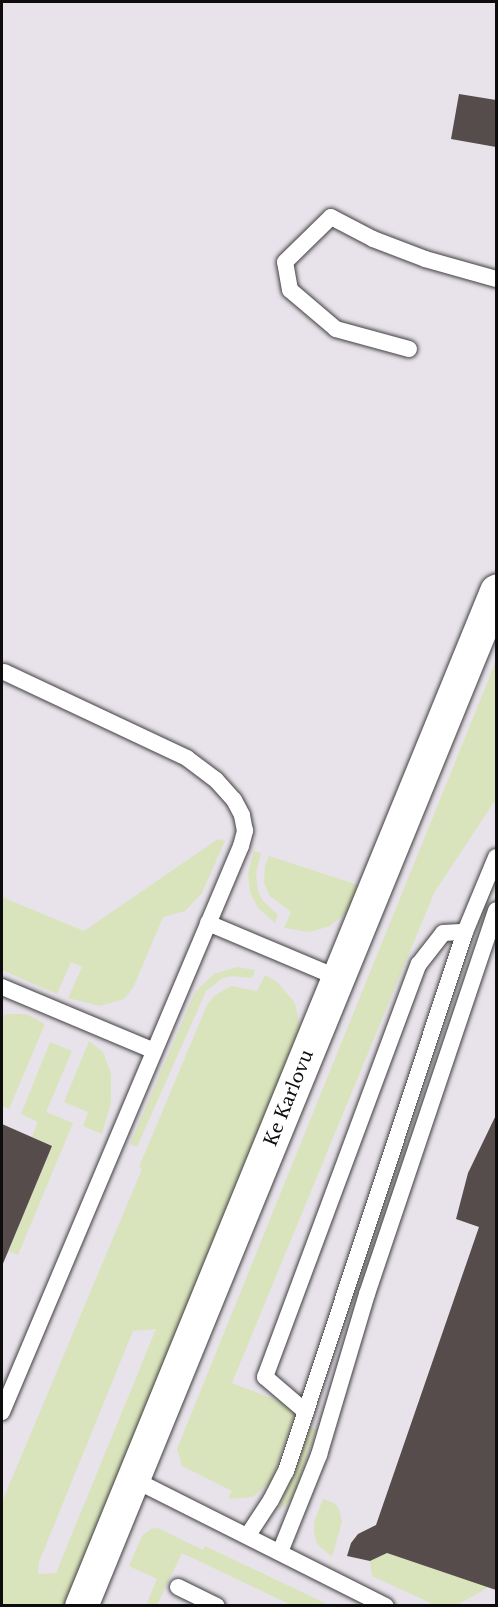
<!DOCTYPE html>
<html>
<head>
<meta charset="utf-8">
<style>
	body { margin:0 }
	#map { position:relative; width:498px; height:1607px; overflow:hidden; background:#fdf7ef; font-family:"Libre Baskerville",serif }
	div>[style] { position:absolute }
	.industrial>* { inset:0; background:#e8e2eb; transform-origin:0 0 }
	.green>* { inset:0; background:#dae4bc }
	.building>* { inset:0; background:#554c4b }
	.roads { filter:drop-shadow(0 0 2px #404040) drop-shadow(0 0 2px #404040) }
	.lane>* { height:16px; margin:-8px; padding:0 8px; transform-origin:8px; border-radius:8px; background:#fff }
	.street>* { height:33px; margin:-16.5px; padding:0 16.5px; transform-origin:16.5px; border-radius:16.5px; background:#fff }
	span { translate:-50% -50%; white-space:nowrap; text-align:center; line-height:1.15; -webkit-text-stroke:6px #fff; paint-order:stroke }
	.street-label { font-size:18px; color:#0d0d0d }
	.frame { position:absolute; inset:0; border:3px solid #0d0d0d; pointer-events:none }
</style>
</head>
<body>
<div id="map">
	<div class="industrial">
		<div style="left:2px;top:2px;width:494px;height:1604px"></div>
	</div>
	<div class="green">
		<div style="clip-path:polygon(496px 661px,496px 799px,434px 893px,232px 1383px,286px 1404px,294px 1410px,294px 1416px,272px 1480px,253px 1497px,228px 1499px,232px 1491px,182px 1466px,177px 1449px)"></div>
		<div style="clip-path:polygon(218px 839px,225px 841px,202px 893px,185px 911px,163px 917px,133px 988px,124px 999px,100px 1006px,68px 998px,82px 967px,71px 962px,57px 994px,2px 970px,2px 897px,84px 931px)"></div>
		<div style="clip-path:polygon(254px 851px,261px 853px,256px 873px,258px 892px,263px 901px,278px 915px,275px 923px,258px 908px,250px 892px,248px 873px)"></div>
		<div style="clip-path:polygon(269px 856px,361px 886px,349px 910px,330px 926px,310px 932px,284px 928px,291px 912px,270px 896px,264px 883px,265px 866px)"></div>
		<div style="clip-path:polygon(237px 967px,255px 970px,252px 978px,231px 976px,221px 979px,206px 991px,137px 1147px,130px 1144px,195px 992px,214px 974px)"></div>
		<div style="clip-path:polygon(evenodd,265px 975px,277px 982px,295px 1003px,300px 1027px,71px 1605px,2px 1606px,2px 1502px,142px 1169px,139px 1167px,207px 1005px,214px 996px,231px 986px,257px 991px,265px 975px,156px 1329px,56px 1573px,38px 1574px,39px 1562px,133px 1331px,156px 1329px)"></div>
		<div style="clip-path:polygon(9px 1014px,26px 1014px,45px 1024px,9px 1109px,2px 1106px,2px 1015px)"></div>
		<div style="clip-path:polygon(89px 1041px,103px 1052px,111px 1073px,111px 1103px,102px 1134px,83px 1126px,88px 1112px,64px 1102px)"></div>
		<div style="clip-path:polygon(50px 1042px,72px 1051px,46px 1112px,73px 1123px,18px 1255px,8px 1251px,52px 1146px,32px 1137px,38px 1122px,21px 1114px)"></div>
		<div style="clip-path:polygon(311px 1427px,316px 1430px,296px 1490px,292px 1499px,278px 1511px)"></div>
		<div style="clip-path:polygon(323px 1499px,334px 1503px,339px 1509px,342px 1522px,332px 1557px,317px 1544px,314px 1532px,314px 1522px)"></div>
		<div style="clip-path:polygon(158px 1528px,203px 1550px,205px 1546px,329px 1605px,291px 1605px,182px 1553px,157px 1605px,146px 1605px,157px 1579px,129px 1566px,142px 1536px,151px 1529px)"></div>
		<div style="clip-path:polygon(387px 1553px,489px 1587px,457px 1605px,435px 1605px,372px 1576px,370px 1561px)"></div>
	</div>
	<div class="building">
		<div style="clip-path:polygon(459px 94px,496px 100px,496px 147px,451px 139px)"></div>
		<div style="clip-path:polygon(496px 1115px,496px 1590px,387px 1553px,370px 1561px,347px 1556px,351px 1543px,358px 1534px,376px 1525px,479px 1227px,456px 1219px,468px 1173px)"></div>
		<div style="clip-path:polygon(2px 1124px,52px 1146px,2px 1266px)"></div>
	</div>
	<div class="roads">
		<div class="lane">
			<div style="left:409px;top:349px;width:76px;rotate:-164.7deg"></div>
			<div style="left:336px;top:329px;width:60px;rotate:-139.7deg"></div>
			<div style="left:290px;top:290px;width:28px;rotate:-100deg"></div>
			<div style="left:285px;top:262px;width:64px;rotate:-44.4deg"></div>
			<div style="left:331px;top:217px;width:47px;rotate:27.6deg"></div>
			<div style="left:373px;top:239px;width:56px;rotate:21deg"></div>
			<div style="left:425px;top:259px;width:74px;rotate:15.7deg"></div>
			<div style="left:208px;top:923px;width:141px;rotate:22.9deg"></div>
			<div style="left:2px;top:987px;width:165px;rotate:22.8deg"></div>
			<div style="left:2px;top:1412px;width:614px;rotate:-67.11deg"></div>
			<div style="left:241px;top:846px;width:16px;rotate:-75deg"></div>
			<div style="left:245px;top:831px;width:16px;rotate:-101deg"></div>
			<div style="left:242px;top:815px;width:17px;rotate:-118deg"></div>
			<div style="left:234px;top:800px;width:27px;rotate:-132deg"></div>
			<div style="left:216px;top:780px;width:36px;rotate:-143deg"></div>
			<div style="left:187px;top:758px;width:202px;rotate:-154.8deg"></div>
			<div style="left:306px;top:1412px;width:54px;rotate:-139.5deg"></div>
			<div style="left:265px;top:1377px;width:441px;rotate:-69.6deg"></div>
			<div style="left:419px;top:964px;width:39px;rotate:-52deg"></div>
			<div style="left:443px;top:933px;width:22px;rotate:-3deg"></div>
			<div style="left:133px;top:1479px;width:283px;rotate:26.7deg"></div>
			<div style="left:248px;top:1535px;width:42px;rotate:-56.7deg"></div>
			<div style="left:271px;top:1500px;width:33px;rotate:-63deg"></div>
			<div style="left:286px;top:1471px;width:568px;rotate:-71.63deg"></div>
			<div style="left:465px;top:932px;width:81px;rotate:-67.5deg"></div>
			<div style="left:280px;top:1552px;width:105px;rotate:-68.1deg"></div>
			<div style="left:319px;top:1455px;width:168px;rotate:-73.4deg"></div>
			<div style="left:367px;top:1294px;width:405px;rotate:-71.4deg"></div>
			<div style="left:178px;top:1587px;width:43px;rotate:26deg"></div>
		</div>
		<div class="street">
			<div style="left:81px;top:1606px;width:1097px;rotate:-67.76deg"></div>
		</div>
	</div>
	<div class="street-label">
		<span style="left:289px;top:1098px;rotate:-68deg">Ke Karlovu</span>
	</div>
	<div class="frame"></div>
</div>
</body>
</html>
